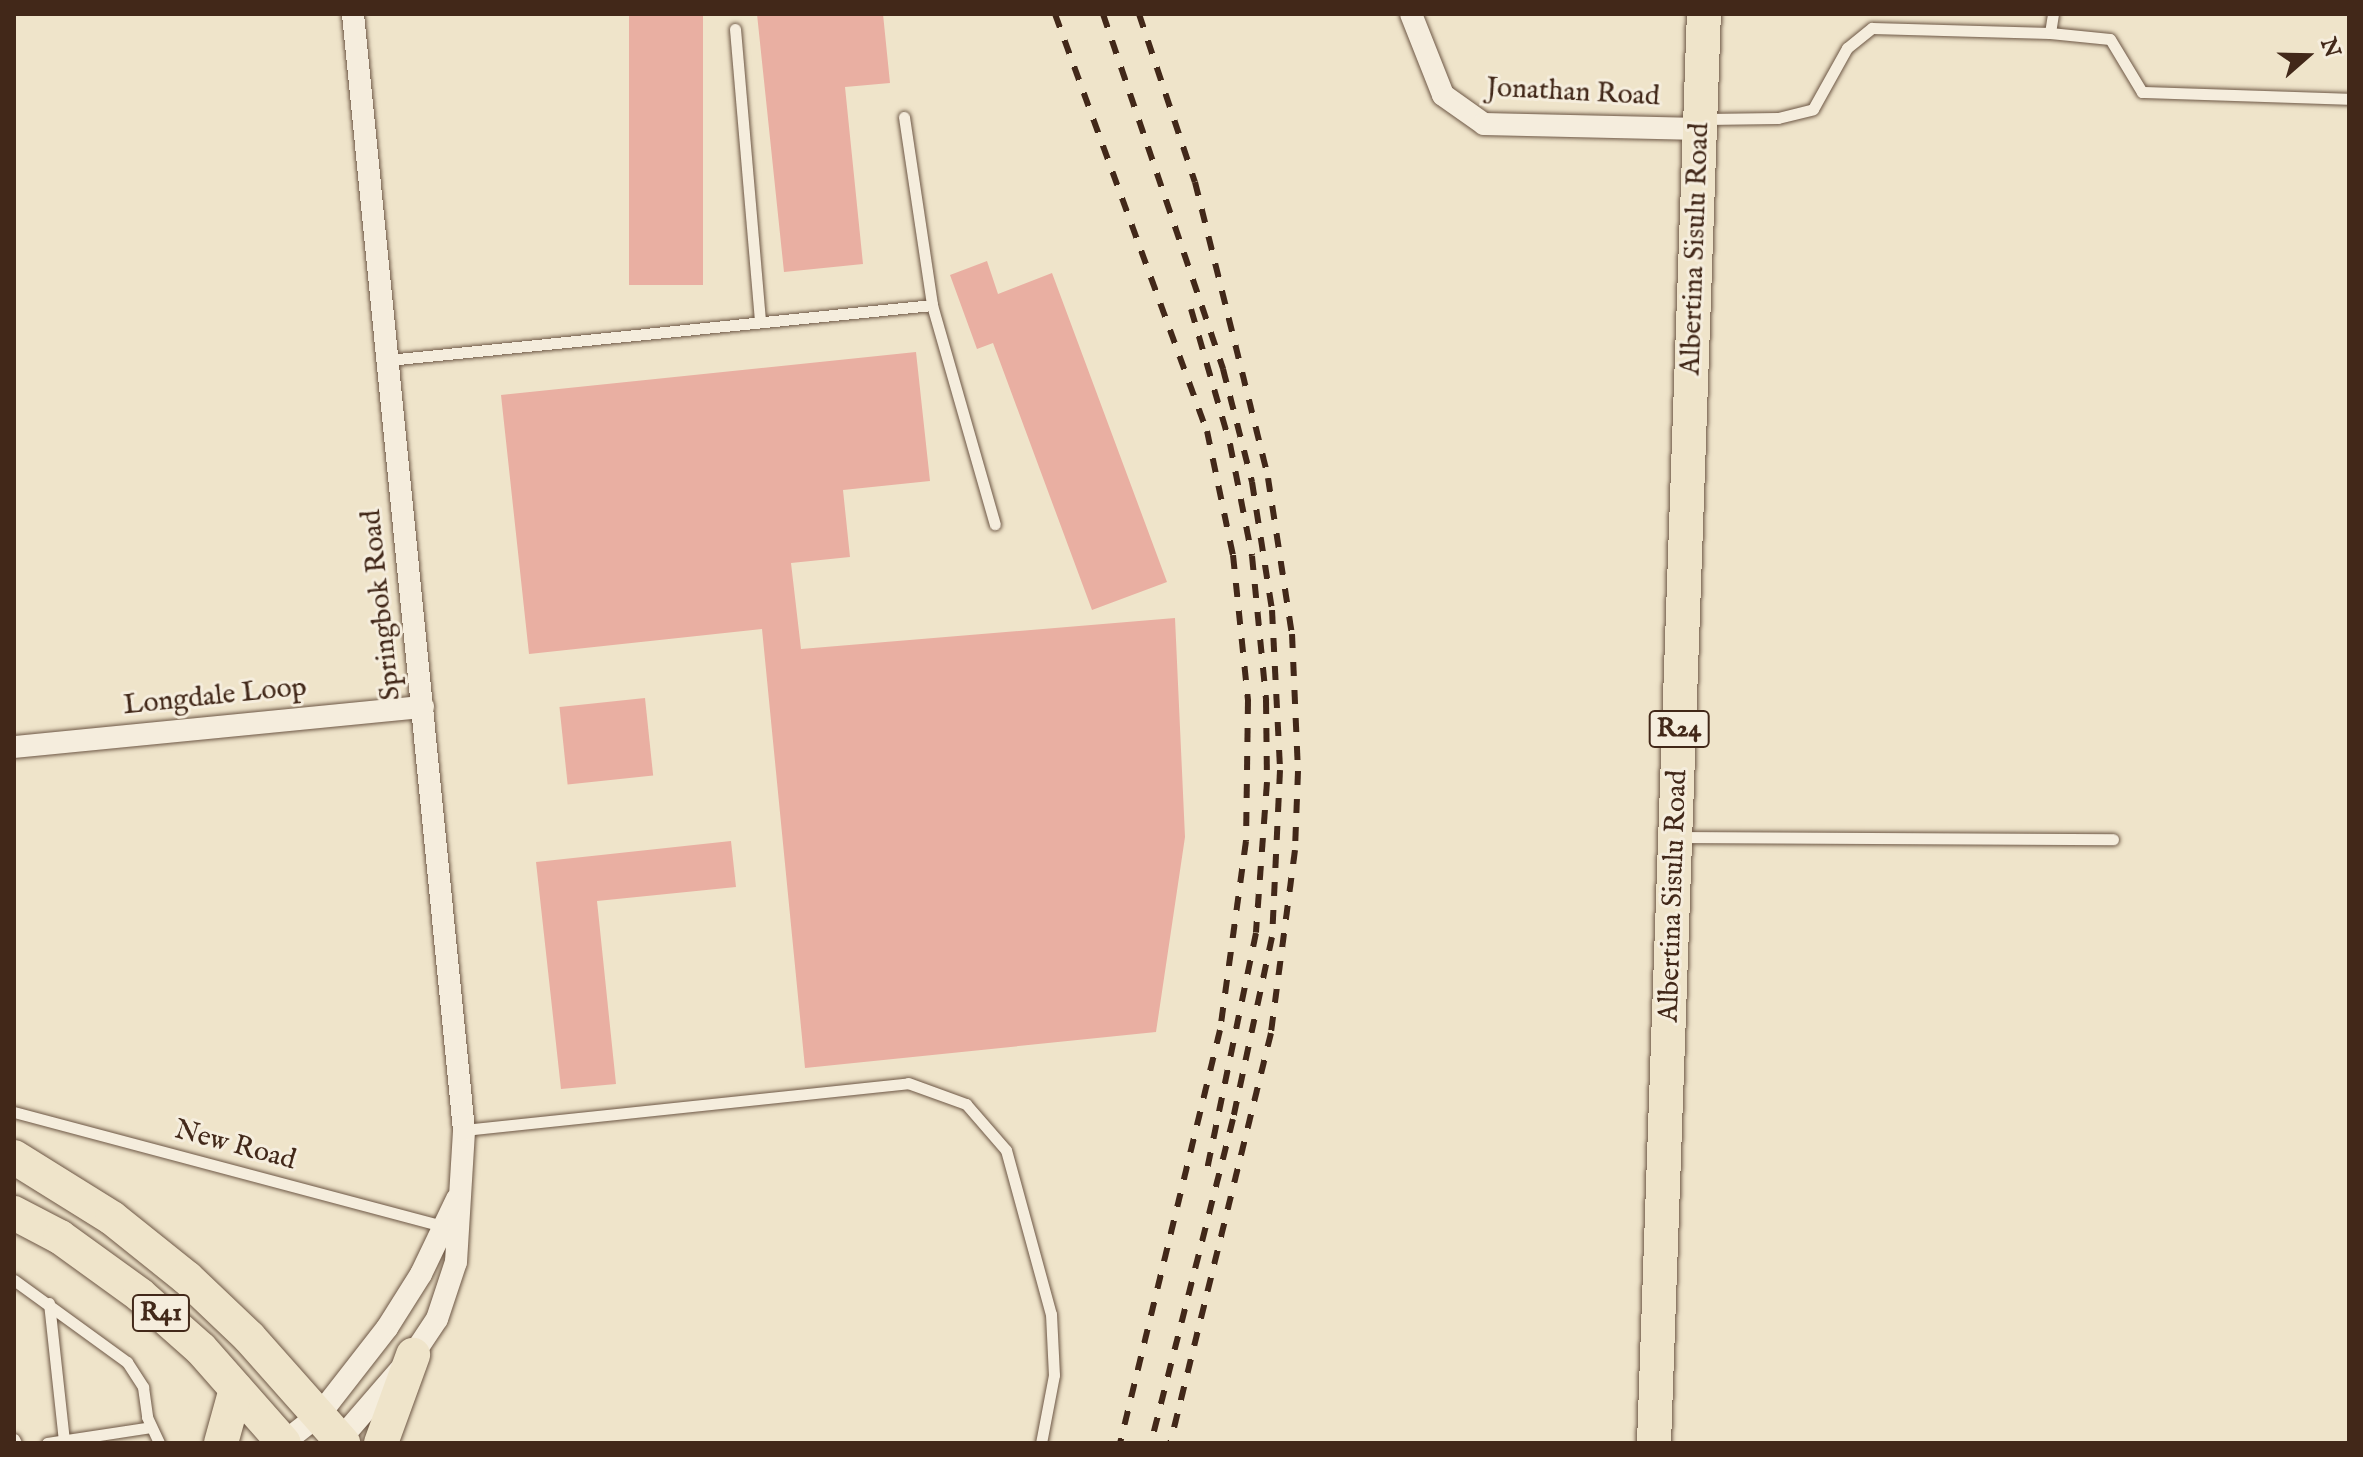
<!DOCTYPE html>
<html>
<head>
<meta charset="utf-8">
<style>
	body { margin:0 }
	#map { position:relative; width:2363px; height:1457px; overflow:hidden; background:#efe4ca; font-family:"IM FELL English",serif }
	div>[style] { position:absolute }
	.building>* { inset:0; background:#e9afa2; transform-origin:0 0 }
	.roads { filter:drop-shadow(0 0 2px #6d5745) drop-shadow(0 0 2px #6d5745) }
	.lane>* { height:11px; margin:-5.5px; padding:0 5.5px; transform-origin:5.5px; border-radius:5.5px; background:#f5eddd }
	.street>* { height:22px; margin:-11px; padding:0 11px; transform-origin:11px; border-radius:11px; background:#f5eddd }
	.primary>* { height:34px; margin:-17px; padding:0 17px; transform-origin:17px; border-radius:17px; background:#efe4ca }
	.rail>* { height:6px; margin-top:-3px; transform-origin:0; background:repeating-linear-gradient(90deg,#422819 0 14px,transparent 0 28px) }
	span { translate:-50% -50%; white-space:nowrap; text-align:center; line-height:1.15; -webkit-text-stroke:6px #f5eddd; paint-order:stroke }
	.shield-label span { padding:2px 6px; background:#f5eddd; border:2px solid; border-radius:6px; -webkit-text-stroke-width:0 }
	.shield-label { font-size:26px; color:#422819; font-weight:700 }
	.street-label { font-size:28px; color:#422819 }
	.frame { position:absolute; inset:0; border:16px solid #422819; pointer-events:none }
	.north { position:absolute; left:2267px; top:16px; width:80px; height:80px; -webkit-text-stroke:6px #f5eddd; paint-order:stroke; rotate:70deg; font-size:22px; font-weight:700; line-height:32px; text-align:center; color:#422819 }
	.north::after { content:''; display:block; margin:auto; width:28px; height:36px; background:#422819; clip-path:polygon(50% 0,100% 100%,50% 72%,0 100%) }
</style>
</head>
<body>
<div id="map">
	<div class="building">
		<div style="left:629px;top:14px;width:74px;height:271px"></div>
		<div style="clip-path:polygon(757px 14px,883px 14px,890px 83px,845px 87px,863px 264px,784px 272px)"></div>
		<div style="clip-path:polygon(987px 261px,998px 294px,1052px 273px,1167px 582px,1092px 610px,993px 343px,977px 349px,950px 275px)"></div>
		<div style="clip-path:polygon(916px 352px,930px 481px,843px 490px,850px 557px,791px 563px,801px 649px,1175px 618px,1185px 837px,1156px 1032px,805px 1068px,762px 629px,529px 654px,501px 395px)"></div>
		<div style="left:645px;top:698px;width:78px;height:86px;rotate:84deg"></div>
		<div style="clip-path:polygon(731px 841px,736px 887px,597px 901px,616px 1084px,561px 1089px,536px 862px)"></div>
	</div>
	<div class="roads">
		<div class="lane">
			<div style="left:735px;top:29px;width:293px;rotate:85.1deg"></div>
			<div style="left:2050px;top:33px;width:60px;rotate:5.7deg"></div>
			<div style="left:2110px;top:39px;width:62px;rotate:58.9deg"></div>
			<div style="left:2142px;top:92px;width:207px;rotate:1.9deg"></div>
			<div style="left:904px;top:117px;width:190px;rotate:81.5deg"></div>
			<div style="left:932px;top:305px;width:228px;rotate:74deg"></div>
			<div style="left:1706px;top:119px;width:72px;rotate:-0.8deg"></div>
			<div style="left:1778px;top:118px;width:36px;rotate:-14deg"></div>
			<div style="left:1813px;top:109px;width:70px;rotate:-60.9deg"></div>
			<div style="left:1847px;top:48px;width:32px;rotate:-39deg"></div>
			<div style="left:1872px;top:28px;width:178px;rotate:1.6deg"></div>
			<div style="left:2050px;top:33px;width:19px;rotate:-81deg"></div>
			<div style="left:388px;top:360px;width:547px;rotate:-5.77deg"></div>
			<div style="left:1680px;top:837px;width:433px;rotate:0.3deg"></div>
			<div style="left:14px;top:1112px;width:444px;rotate:14.9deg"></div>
			<div style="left:464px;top:1130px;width:446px;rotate:-6deg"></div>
			<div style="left:908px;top:1083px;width:62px;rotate:19.9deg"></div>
			<div style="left:966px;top:1104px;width:61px;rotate:49deg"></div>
			<div style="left:1006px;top:1150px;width:170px;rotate:74.7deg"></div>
			<div style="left:1051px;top:1314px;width:61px;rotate:87.2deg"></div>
			<div style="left:1054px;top:1375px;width:69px;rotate:100.8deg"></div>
			<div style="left:14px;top:1280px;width:140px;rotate:36deg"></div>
			<div style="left:127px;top:1362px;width:30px;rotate:57deg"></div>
			<div style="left:143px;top:1387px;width:30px;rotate:82deg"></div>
			<div style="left:147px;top:1417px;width:29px;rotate:65deg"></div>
			<div style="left:49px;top:1303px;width:138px;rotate:83.8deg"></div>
			<div style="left:14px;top:1439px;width:4px;rotate:63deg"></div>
			<div style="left:47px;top:1443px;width:105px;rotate:-8.7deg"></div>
		</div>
		<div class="street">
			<div style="left:1411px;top:14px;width:87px;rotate:68.4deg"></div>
			<div style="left:1443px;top:95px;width:50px;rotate:35.3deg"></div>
			<div style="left:1484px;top:124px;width:216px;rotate:1.3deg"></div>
			<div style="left:14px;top:747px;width:411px;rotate:-5.6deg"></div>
			<div style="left:283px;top:1443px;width:47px;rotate:-38.1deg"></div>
			<div style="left:320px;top:1414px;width:109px;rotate:-52.1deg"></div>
			<div style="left:387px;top:1328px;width:64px;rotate:-57.8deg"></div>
			<div style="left:421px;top:1274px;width:83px;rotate:-64.4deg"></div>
			<div style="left:337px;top:1443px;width:116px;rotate:-49.2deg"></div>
			<div style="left:413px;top:1355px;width:43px;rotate:-56.3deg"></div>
			<div style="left:437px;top:1319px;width:60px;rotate:-71.6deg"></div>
			<div style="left:456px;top:1262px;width:132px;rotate:-86.5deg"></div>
			<div style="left:464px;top:1130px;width:1122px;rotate:-95.68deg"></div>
		</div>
		<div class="primary">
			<div style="left:14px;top:1157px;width:115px;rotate:31.9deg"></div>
			<div style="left:112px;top:1218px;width:96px;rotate:38.7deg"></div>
			<div style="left:187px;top:1278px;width:86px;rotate:43.6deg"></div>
			<div style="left:249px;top:1337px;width:142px;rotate:48.4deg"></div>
			<div style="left:14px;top:1213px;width:52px;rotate:27.6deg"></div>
			<div style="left:60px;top:1237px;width:99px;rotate:35.9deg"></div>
			<div style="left:140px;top:1295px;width:81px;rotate:41.5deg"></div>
			<div style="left:201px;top:1349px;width:125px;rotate:48.6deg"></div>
			<div style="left:221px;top:1443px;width:56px;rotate:-74.5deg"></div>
			<div style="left:381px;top:1443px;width:94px;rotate:-70deg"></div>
			<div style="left:1654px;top:1443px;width:1430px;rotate:-88deg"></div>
		</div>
	</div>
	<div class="rail">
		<div style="left:1055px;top:14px;width:444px;rotate:70deg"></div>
		<div style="left:1207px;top:431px;width:127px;rotate:78.2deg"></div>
		<div style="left:1233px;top:555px;width:146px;rotate:84.1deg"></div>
		<div style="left:1248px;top:700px;width:141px;rotate:90.8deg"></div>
		<div style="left:1246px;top:841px;width:191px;rotate:97.8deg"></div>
		<div style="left:1220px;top:1030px;width:425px;rotate:103.6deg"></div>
		<div style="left:1103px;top:14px;width:375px;rotate:71.3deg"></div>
		<div style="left:1223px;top:369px;width:117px;rotate:75.6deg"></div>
		<div style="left:1252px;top:482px;width:130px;rotate:81.1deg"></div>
		<div style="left:1272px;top:610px;width:160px;rotate:87.1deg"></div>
		<div style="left:1280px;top:770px;width:167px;rotate:92.7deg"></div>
		<div style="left:1272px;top:937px;width:186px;rotate:102.1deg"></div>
		<div style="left:1233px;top:1119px;width:334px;rotate:104.2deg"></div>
		<div style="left:1139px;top:14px;width:177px;rotate:71.6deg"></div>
		<div style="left:1195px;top:182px;width:305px;rotate:76.1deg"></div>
		<div style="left:1268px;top:478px;width:158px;rotate:81.3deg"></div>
		<div style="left:1292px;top:634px;width:137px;rotate:87.5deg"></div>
		<div style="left:1298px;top:771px;width:79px;rotate:92.2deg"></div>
		<div style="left:1295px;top:850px;width:185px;rotate:97.5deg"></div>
		<div style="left:1271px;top:1033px;width:422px;rotate:103.8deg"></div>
		<div style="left:1191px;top:309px;width:141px;rotate:73.9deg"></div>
		<div style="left:1230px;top:444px;width:114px;rotate:78.9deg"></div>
		<div style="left:1252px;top:556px;width:145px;rotate:84.4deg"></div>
		<div style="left:1266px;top:700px;width:82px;rotate:89.3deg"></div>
		<div style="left:1267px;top:782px;width:151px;rotate:94.2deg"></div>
		<div style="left:1256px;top:933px;width:251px;rotate:101.7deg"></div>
	</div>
	<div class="shield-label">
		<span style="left:1679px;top:729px">R24</span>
		<span style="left:161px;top:1313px">R41</span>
	</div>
	<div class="street-label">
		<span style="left:1573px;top:93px;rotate:3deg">Jonathan Road</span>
		<span style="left:1696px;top:249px;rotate:-88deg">Albertina Sisulu Road</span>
		<span style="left:382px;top:605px;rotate:-96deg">Springbok Road</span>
		<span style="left:215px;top:697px;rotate:-6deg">Longdale Loop</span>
		<span style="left:1674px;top:896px;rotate:-88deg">Albertina Sisulu Road</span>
		<span style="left:235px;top:1146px;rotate:15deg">New Road</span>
	</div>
	<div class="frame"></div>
	<div class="north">N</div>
</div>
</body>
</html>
